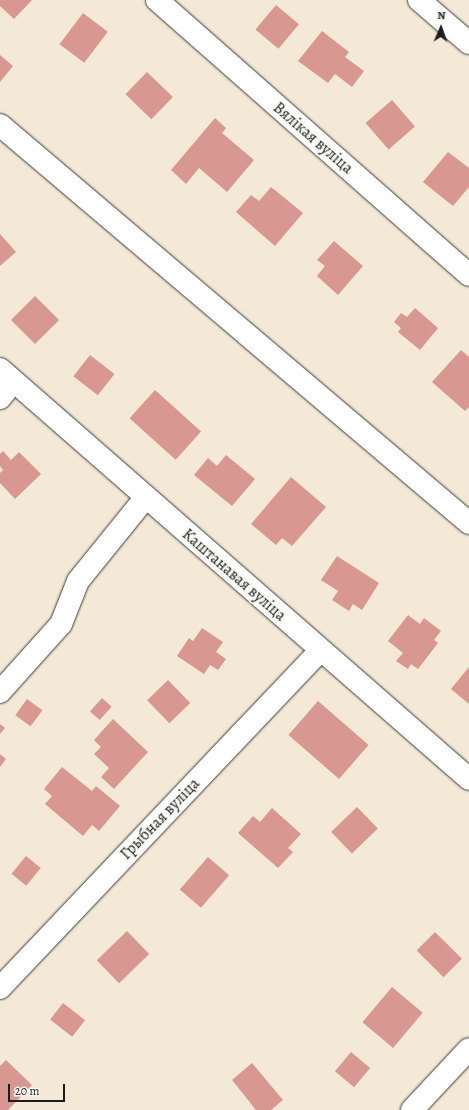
<!DOCTYPE html>
<html>
<head>
<meta charset="utf-8">
<style>
	body { margin:0 }
	#map { position:relative; width:469px; height:1110px; overflow:hidden; background:#f4e9d7; font-family:Alegreya,serif }
	div>[style] { position:absolute }
	.building>* { inset:0; background:#d89790; transform-origin:0 0 }
	.roads { filter:drop-shadow(0 0 1px #3c3b38) drop-shadow(0 0 1px #3c3b38) }
	.minor>* { height:22px; margin:-11px; padding:0 11px; transform-origin:11px; border-radius:11px; background:#fff }
	span { translate:-50% -50%; white-space:nowrap; text-align:center; line-height:1.15; -webkit-text-stroke:3.5px #f6f6f2; paint-order:stroke }
	.street-label { font-size:16px; color:#1c1c1c }
	.north { position:absolute; left:421px; top:8px; width:40px; height:40px; -webkit-text-stroke:3px #f6f6f2; paint-order:stroke; rotate:2deg; font-size:11px; font-weight:700; line-height:16px; text-align:center; color:#1c1c1c }
	.north::after { content:''; display:block; margin:auto; width:14px; height:18px; background:#1c1c1c; clip-path:polygon(50% 0,100% 100%,50% 72%,0 100%) }
	.scale { position:absolute; left:8px; top:1084px; width:57px; height:18px; box-sizing:border-box; border:2px solid #1c1c1c; border-top:0; padding-left:5px; font-size:12px; line-height:14px; white-space:nowrap; color:#1c1c1c; -webkit-text-stroke:3px #f6f6f2; paint-order:stroke }
</style>
</head>
<body>
<div id="map">
	<div class="building">
		<div style="clip-path:polygon(0 0,32px 0,14px 19px,0 6px)"></div>
		<div style="left:276px;top:5px;width:30px;height:32px;rotate:40deg"></div>
		<div style="left:83px;top:13px;width:31px;height:39px;rotate:37deg"></div>
		<div style="clip-path:polygon(322px 31px,349px 52px,345px 57px,364px 71px,352px 87px,335px 74px,328px 83px,298px 61px)"></div>
		<div style="clip-path:polygon(0 55px,13px 66px,0 82px)"></div>
		<div style="left:147px;top:72px;width:36px;height:31px;rotate:44deg"></div>
		<div style="left:392px;top:100px;width:35px;height:35px;rotate:49deg"></div>
		<div style="clip-path:polygon(215px 118px,226px 128px,222px 133px,254px 160px,227px 192px,199px 168px,186px 184px,171px 170px)"></div>
		<div style="clip-path:polygon(448px 152px,469px 168px,469px 187px,453px 206px,423px 182px)"></div>
		<div style="clip-path:polygon(271px 187px,303px 213px,275px 246px,236px 212px,251px 195px,259px 201px)"></div>
		<div style="clip-path:polygon(0 234px,16px 252px,0 266px)"></div>
		<div style="clip-path:polygon(334px 241px,363px 266px,338px 295px,317px 276px,325px 266px,317px 260px)"></div>
		<div style="left:35px;top:296px;width:34px;height:34px;rotate:45deg"></div>
		<div style="clip-path:polygon(415px 308px,438px 328px,420px 350px,398px 332px,401px 328px,394px 322px,401px 313px,407px 317px)"></div>
		<div style="clip-path:polygon(461px 350px,469px 357px,469px 407px,465px 411px,432px 382px)"></div>
		<div style="left:90px;top:355px;width:31px;height:27px;rotate:38deg"></div>
		<div style="left:155px;top:390px;width:62px;height:38px;rotate:42deg"></div>
		<div style="clip-path:polygon(3px 451px,11px 460px,19px 452px,41px 474px,15px 499px,0 483px,0 473px,3px 470px,0 466px,0 454px)"></div>
		<div style="clip-path:polygon(226px 455px,255px 479px,232px 506px,194px 475px,208px 458px,217px 466px)"></div>
		<div style="clip-path:polygon(291px 477px,326px 507px,292px 546px,282px 538px,276px 545px,251px 524px)"></div>
		<div style="clip-path:polygon(337px 556px,379px 583px,362px 610px,353px 604px,349px 611px,332px 600px,338px 591px,321px 580px)"></div>
		<div style="clip-path:polygon(408px 615px,420px 624px,424px 618px,441px 631px,434px 640px,438px 643px,418px 669px,411px 664px,408px 669px,396px 661px,403px 653px,388px 641px)"></div>
		<div style="clip-path:polygon(202px 628px,223px 642px,216px 652px,226px 659px,218px 670px,210px 665px,204px 674px,177px 656px,189px 638px,193px 641px)"></div>
		<div style="clip-path:polygon(469px 667px,469px 704px,451px 689px)"></div>
		<div style="left:168px;top:680px;width:32px;height:29px;rotate:46deg"></div>
		<div style="left:102px;top:698px;width:13px;height:18px;rotate:42deg"></div>
		<div style="left:27px;top:699px;width:19px;height:20px;rotate:36deg"></div>
		<div style="left:318px;top:701px;width:67px;height:45px;rotate:41deg"></div>
		<div style="clip-path:polygon(113px 719px,148px 752px,114px 789px,101px 777px,109px 768px,94px 754px,101px 747px,94px 740px)"></div>
		<div style="clip-path:polygon(0 724px,5px 728px,0 734px)"></div>
		<div style="clip-path:polygon(0 754px,6px 759px,0 767px)"></div>
		<div style="clip-path:polygon(62px 767px,92px 791px,96px 786px,120px 806px,99px 831px,92px 825px,83px 836px,45px 804px,52px 796px,44px 789px)"></div>
		<div style="left:357px;top:807px;width:30px;height:36px;rotate:46deg"></div>
		<div style="clip-path:polygon(272px 808px,301px 834px,288px 848px,293px 852px,278px 868px,238px 833px,253px 816px,260px 822px)"></div>
		<div style="left:26px;top:856px;width:19px;height:23px;rotate:39deg"></div>
		<div style="left:208px;top:857px;width:28px;height:43px;rotate:41deg"></div>
		<div style="left:127px;top:931px;width:32px;height:42px;rotate:46deg"></div>
		<div style="left:435px;top:932px;width:38px;height:26px;rotate:45deg"></div>
		<div style="left:392px;top:987px;width:40px;height:46px;rotate:40deg"></div>
		<div style="left:63px;top:1003px;width:28px;height:21px;rotate:38deg"></div>
		<div style="left:351px;top:1052px;width:25px;height:25px;rotate:40deg"></div>
		<div style="clip-path:polygon(6px 1060px,32px 1085px,8px 1110px,0 1110px,0 1066px)"></div>
		<div style="clip-path:polygon(252px 1063px,283px 1100px,271px 1110px,256px 1110px,232px 1080px)"></div>
	</div>
	<div class="roads">
		<div class="minor">
			<div style="left:157px;top:0;width:416px;rotate:41.4deg"></div>
			<div style="left:419px;top:0;width:66px;rotate:40.7deg"></div>
			<div style="left:0;top:125px;width:615px;rotate:40.32deg"></div>
			<div style="left:0;top:369px;width:623px;rotate:41.16deg"></div>
			<div style="left:0;top:398px;width:21px;rotate:-51deg"></div>
			<div style="left:0;top:692px;width:91px;rotate:-48.1deg"></div>
			<div style="left:61px;top:624px;width:46px;rotate:-68.4deg"></div>
			<div style="left:78px;top:581px;width:108px;rotate:-51deg"></div>
			<div style="left:0;top:988px;width:465px;rotate:-46.5deg"></div>
			<div style="left:412px;top:1110px;width:83px;rotate:-46.9deg"></div>
		</div>
	</div>
	<div class="street-label">
		<span style="left:313px;top:138px;rotate:41deg">Вялікая вуліца</span>
		<span style="left:234px;top:575px;rotate:41deg">Каштанавая вуліца</span>
		<span style="left:160px;top:819px;rotate:-46deg">Грыбная вуліца</span>
	</div>
	<div class="north">N</div>
	<div class="scale">20 m</div>
</div>
</body>
</html>
